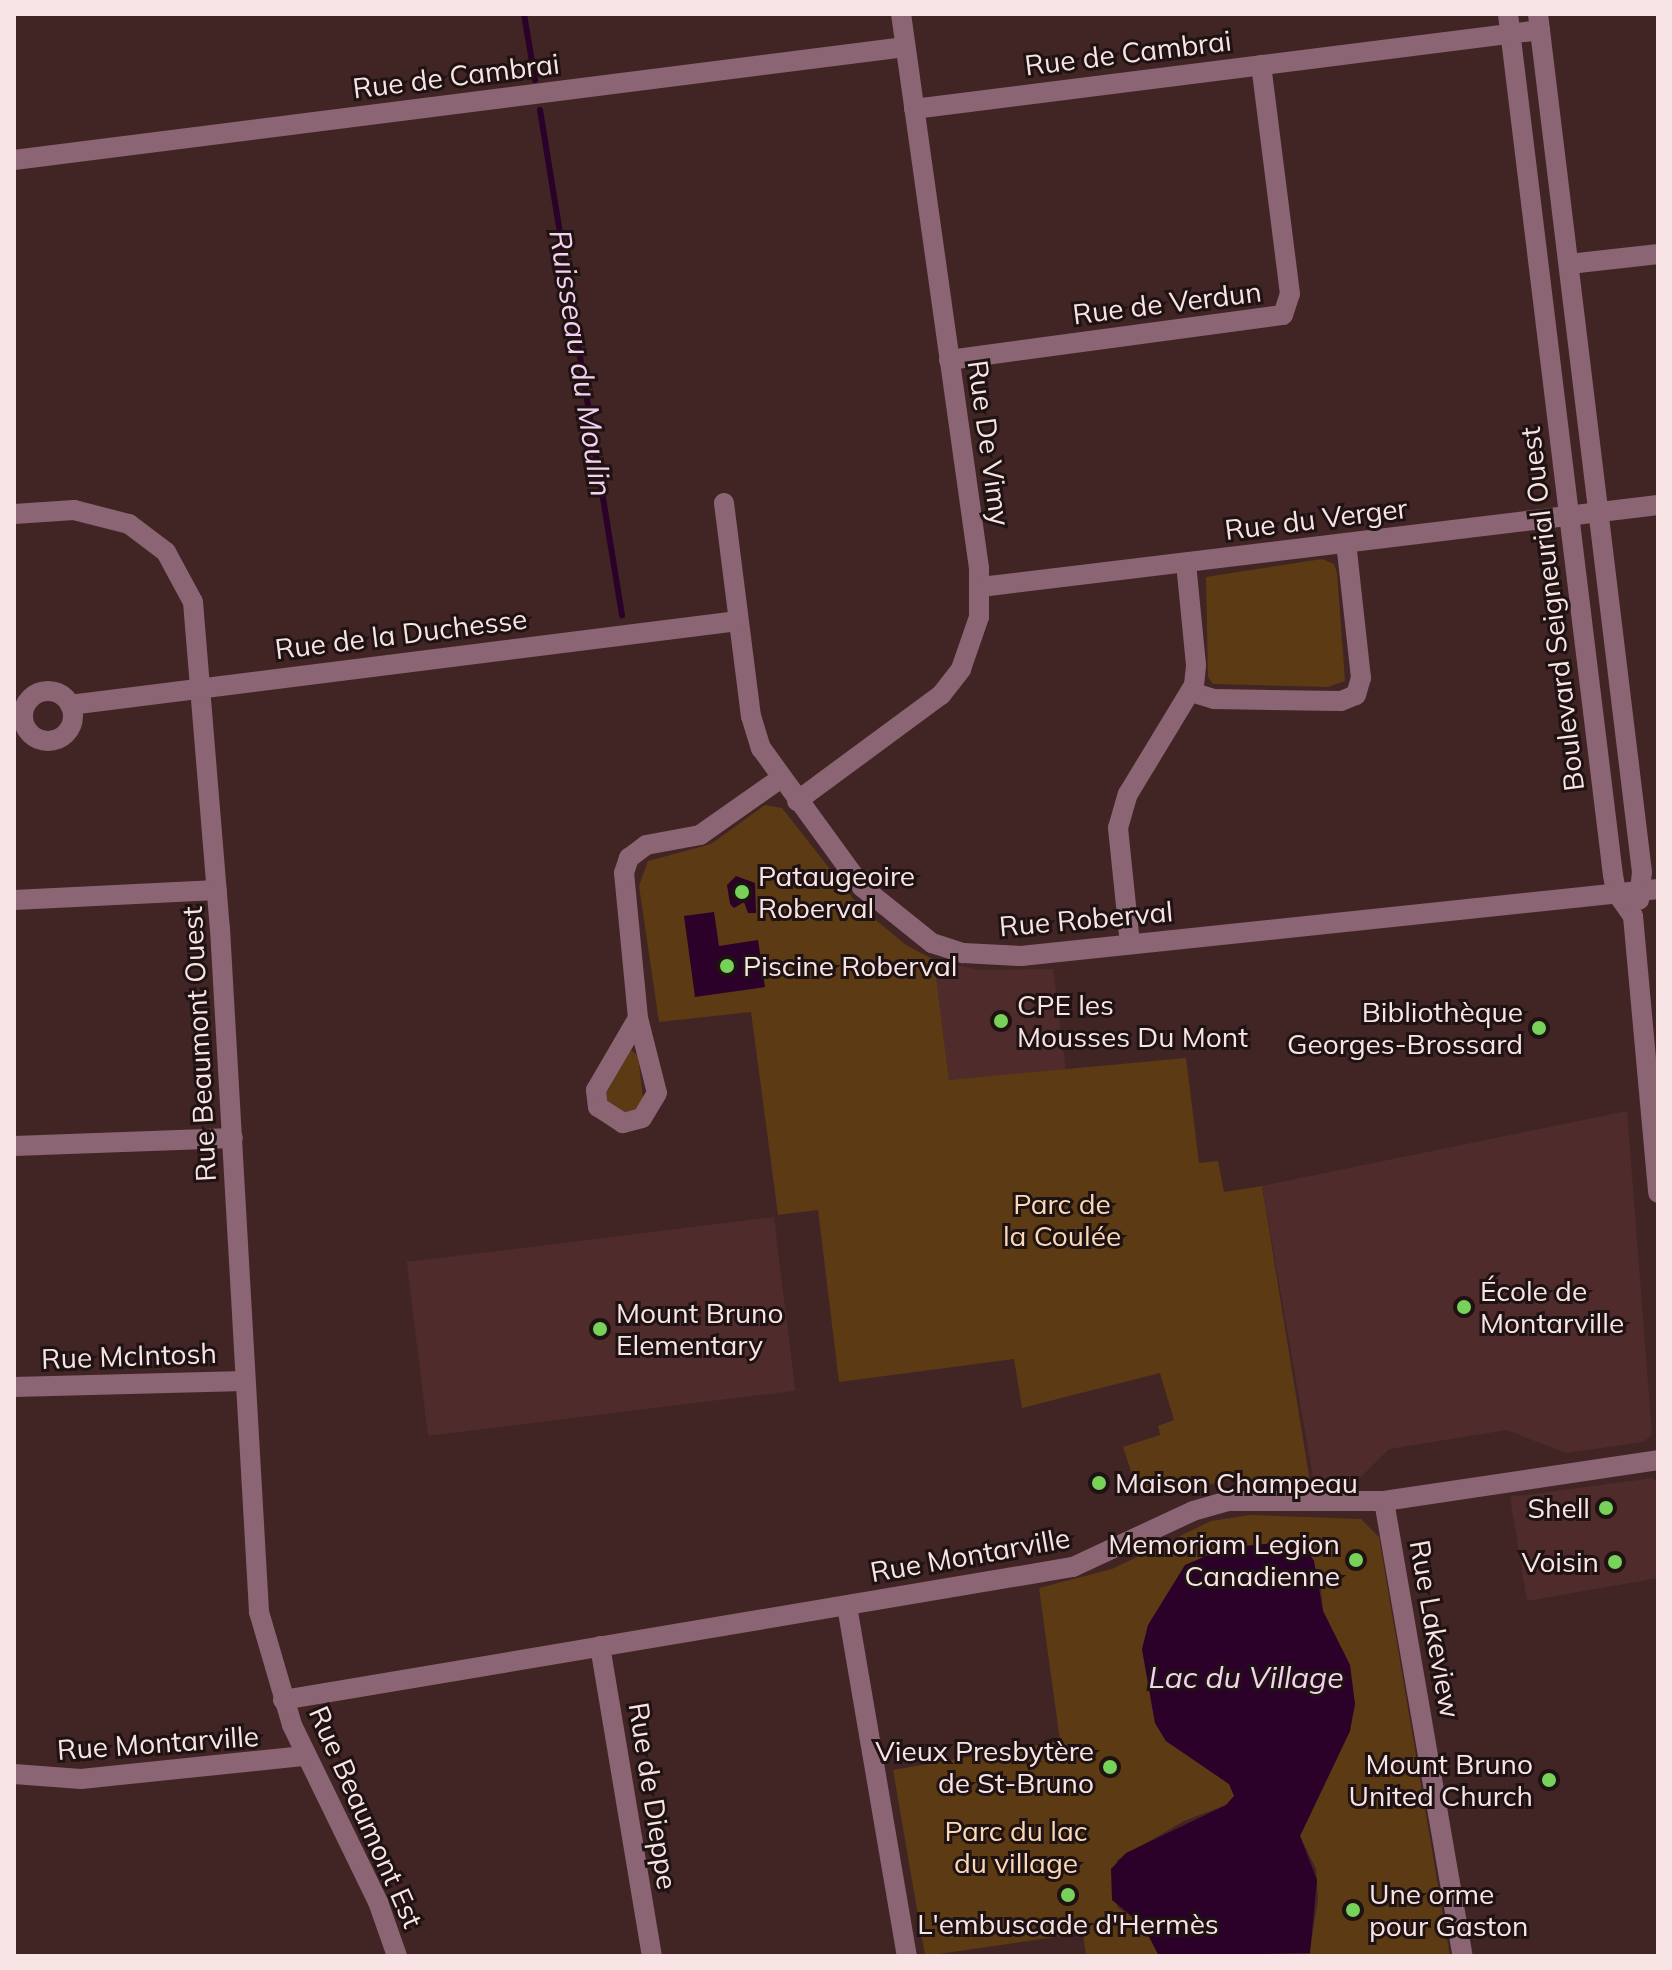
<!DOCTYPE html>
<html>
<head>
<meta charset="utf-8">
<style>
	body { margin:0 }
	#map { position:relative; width:1672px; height:1970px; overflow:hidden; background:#412525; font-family:Mulish,sans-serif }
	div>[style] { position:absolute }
	.built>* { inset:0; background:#4f2b2c; transform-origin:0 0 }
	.green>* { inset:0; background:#5b3a14 }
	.water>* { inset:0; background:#2b0029 }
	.stream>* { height:6px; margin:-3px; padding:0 3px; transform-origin:3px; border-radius:3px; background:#2b0029 }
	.minor>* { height:20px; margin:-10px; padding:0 10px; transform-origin:10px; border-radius:10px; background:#8c6574 }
	.minor>.ring { margin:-10px; padding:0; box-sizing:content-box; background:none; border:20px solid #8c6574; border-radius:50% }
	.dots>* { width:22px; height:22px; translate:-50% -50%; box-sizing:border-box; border:4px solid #1f1212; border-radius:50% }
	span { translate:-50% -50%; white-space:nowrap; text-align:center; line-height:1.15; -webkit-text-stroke:6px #1f1212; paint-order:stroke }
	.street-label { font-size:28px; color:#f8e4e4 }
	.poi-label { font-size:28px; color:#f8e4e4 }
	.left { translate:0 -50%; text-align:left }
	.right { translate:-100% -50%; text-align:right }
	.park-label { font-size:28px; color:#fbd8b6 }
	.water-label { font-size:30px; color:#f6d0f0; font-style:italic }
	.frame { position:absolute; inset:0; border:16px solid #f8e4e4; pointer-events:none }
</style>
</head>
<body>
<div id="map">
	<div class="built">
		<div style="clip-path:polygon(934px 960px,979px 970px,1053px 969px,1066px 1071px,949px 1080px)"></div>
		<div style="clip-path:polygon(1627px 1111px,1652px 1435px,1643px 1442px,1566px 1453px,1507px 1430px,1389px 1449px,1355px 1483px,1314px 1482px,1262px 1186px)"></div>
		<div style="left:774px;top:1217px;width:175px;height:370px;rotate:83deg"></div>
		<div style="clip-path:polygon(1653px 1478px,1658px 1484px,1658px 1578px,1527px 1601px,1510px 1497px)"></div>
	</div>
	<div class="green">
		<div style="clip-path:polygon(1322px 559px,1334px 564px,1337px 573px,1345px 681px,1328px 687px,1213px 684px,1208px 677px,1206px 577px)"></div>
		<div style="clip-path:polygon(765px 805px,782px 808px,859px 906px,906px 945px,934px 960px,949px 1080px,1186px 1058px,1199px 1163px,1218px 1161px,1224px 1192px,1262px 1186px,1310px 1482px,1225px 1480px,1185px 1493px,1176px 1482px,1139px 1495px,1123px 1447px,1160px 1435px,1158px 1426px,1174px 1420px,1160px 1373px,1022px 1408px,1014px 1359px,839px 1382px,818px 1210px,778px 1215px,751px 1012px,659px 1022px,639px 886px,648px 861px,711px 844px)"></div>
		<div style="clip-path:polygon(631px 1050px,638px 1056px,643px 1098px,635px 1110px,622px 1113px,608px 1102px,606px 1093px)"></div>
		<div style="clip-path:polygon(1250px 1515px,1361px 1519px,1379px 1537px,1450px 1956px,1309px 1956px,1318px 1899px,1316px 1869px,1300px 1836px,1350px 1731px,1350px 1665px,1323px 1611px,1320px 1578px,1306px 1549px,1142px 1649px,1155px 1723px,1166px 1741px,1229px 1784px,1235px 1796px,1226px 1805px,1184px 1821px,1117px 1860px,1117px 1907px,1143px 1925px,1159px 1956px,1086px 1956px,1083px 1933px,925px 1956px,893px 1770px,1060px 1741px,1039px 1588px,1112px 1569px,1211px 1521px)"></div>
	</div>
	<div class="water">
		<div style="clip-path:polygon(736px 876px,755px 883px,756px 913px,748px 913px,744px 902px,734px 908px,730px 904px,727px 885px)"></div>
		<div style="clip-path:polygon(714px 912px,719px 946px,758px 940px,765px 987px,695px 997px,684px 916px)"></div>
		<div style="clip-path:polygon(1283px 1542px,1306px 1548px,1314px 1561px,1323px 1611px,1350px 1665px,1355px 1704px,1350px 1731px,1300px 1836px,1317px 1880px,1310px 1953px,1159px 1956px,1143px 1925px,1112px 1900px,1111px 1869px,1126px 1853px,1226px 1805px,1234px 1796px,1229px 1784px,1166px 1741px,1155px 1723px,1142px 1649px,1148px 1625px,1185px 1565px,1225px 1548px)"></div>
	</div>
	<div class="stream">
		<div style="left:524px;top:14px;width:67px;rotate:80.5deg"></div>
		<div style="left:540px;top:110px;width:512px;rotate:80.78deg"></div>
	</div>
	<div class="minor">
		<div style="left:1508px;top:14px;width:867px;rotate:83.05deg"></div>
		<div style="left:1613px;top:875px;width:17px;rotate:80deg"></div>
		<div style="left:1616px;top:892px;width:29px;rotate:55deg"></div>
		<div style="left:1633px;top:916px;width:278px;rotate:84.8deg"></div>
		<div style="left:1538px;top:14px;width:864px;rotate:83.09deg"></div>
		<div style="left:1642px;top:872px;width:28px;rotate:96deg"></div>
		<div style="left:914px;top:109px;width:631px;rotate:-7.19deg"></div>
		<div style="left:14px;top:160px;width:898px;rotate:-7.23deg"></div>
		<div style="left:1569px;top:264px;width:90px;rotate:-6.4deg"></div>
		<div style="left:949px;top:360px;width:337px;rotate:-7.7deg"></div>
		<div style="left:1283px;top:315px;width:22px;rotate:-72deg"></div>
		<div style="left:1290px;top:294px;width:231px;rotate:-97.2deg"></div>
		<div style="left:724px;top:503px;width:215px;rotate:82.8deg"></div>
		<div style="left:751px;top:716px;width:34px;rotate:73deg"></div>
		<div style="left:761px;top:748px;width:172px;rotate:54deg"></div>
		<div style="left:862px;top:887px;width:90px;rotate:38.7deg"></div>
		<div style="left:932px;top:943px;width:33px;rotate:18deg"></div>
		<div style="left:963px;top:953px;width:58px;rotate:3deg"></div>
		<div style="left:1021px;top:956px;width:641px;rotate:-6deg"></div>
		<div style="left:14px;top:514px;width:60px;rotate:-3.8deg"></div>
		<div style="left:74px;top:510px;width:57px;rotate:14.3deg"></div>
		<div style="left:129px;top:524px;width:46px;rotate:37.1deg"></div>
		<div style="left:166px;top:552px;width:57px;rotate:61.6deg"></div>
		<div style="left:193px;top:602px;width:328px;rotate:85.3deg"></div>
		<div style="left:220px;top:929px;width:684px;rotate:86.73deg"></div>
		<div style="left:259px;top:1612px;width:118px;rotate:73.7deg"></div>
		<div style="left:292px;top:1725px;width:197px;rotate:64.1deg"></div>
		<div style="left:378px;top:1902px;width:57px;rotate:70.6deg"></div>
		<div style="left:981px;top:587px;width:682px;rotate:-6.91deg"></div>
		<div class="ring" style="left:23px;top:691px;width:30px;height:30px"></div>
		<div style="left:1191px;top:692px;width:24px;rotate:17deg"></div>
		<div style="left:1214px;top:699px;width:127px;rotate:0.9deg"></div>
		<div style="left:1341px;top:701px;width:16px;rotate:-22deg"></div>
		<div style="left:1356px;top:695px;width:18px;rotate:-74deg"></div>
		<div style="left:1361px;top:678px;width:136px;rotate:-96.3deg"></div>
		<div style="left:70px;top:705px;width:673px;rotate:-7.17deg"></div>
		<div style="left:797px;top:801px;width:179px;rotate:-36.4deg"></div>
		<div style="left:941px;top:695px;width:33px;rotate:-52deg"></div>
		<div style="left:961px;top:669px;width:55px;rotate:-70.9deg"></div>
		<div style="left:979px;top:617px;width:49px;rotate:-90deg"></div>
		<div style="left:979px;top:568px;width:559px;rotate:-98.01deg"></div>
		<div style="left:14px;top:900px;width:203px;rotate:-2.8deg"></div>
		<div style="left:1130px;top:944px;width:117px;rotate:-95.9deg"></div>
		<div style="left:1118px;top:828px;width:35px;rotate:-74deg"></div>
		<div style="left:1128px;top:794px;width:127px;rotate:-58.8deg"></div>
		<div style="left:1194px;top:685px;width:20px;rotate:-84deg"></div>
		<div style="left:1196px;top:665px;width:102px;rotate:-95.6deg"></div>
		<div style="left:638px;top:1018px;width:146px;rotate:-95.5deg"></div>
		<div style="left:624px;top:873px;width:16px;rotate:-72deg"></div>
		<div style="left:629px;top:858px;width:21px;rotate:-37deg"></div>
		<div style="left:646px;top:845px;width:55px;rotate:-10.5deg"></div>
		<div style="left:700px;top:835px;width:99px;rotate:-35.1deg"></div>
		<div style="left:638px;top:1018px;width:77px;rotate:75.8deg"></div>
		<div style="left:657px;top:1093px;width:29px;rotate:121deg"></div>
		<div style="left:642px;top:1118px;width:20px;rotate:165deg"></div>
		<div style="left:623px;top:1123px;width:30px;rotate:-147deg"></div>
		<div style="left:598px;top:1107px;width:17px;rotate:-97deg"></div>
		<div style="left:596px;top:1090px;width:83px;rotate:-59.7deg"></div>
		<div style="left:14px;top:1146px;width:219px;rotate:-2.1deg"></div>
		<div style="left:14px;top:1387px;width:231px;rotate:-1.5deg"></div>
		<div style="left:1384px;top:1501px;width:462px;rotate:80.2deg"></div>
		<div style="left:847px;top:1606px;width:355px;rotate:80.3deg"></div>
		<div style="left:600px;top:1646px;width:314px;rotate:80.5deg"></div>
		<div style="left:283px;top:1700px;width:801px;rotate:-9.56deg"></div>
		<div style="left:1073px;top:1567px;width:132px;rotate:-25deg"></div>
		<div style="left:1193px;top:1511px;width:36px;rotate:-16deg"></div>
		<div style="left:1228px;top:1501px;width:156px"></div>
		<div style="left:1384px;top:1501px;width:277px;rotate:-8.5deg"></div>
		<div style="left:14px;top:1774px;width:67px;rotate:4.3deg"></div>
		<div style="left:81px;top:1779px;width:225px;rotate:-5.9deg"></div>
	</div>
	<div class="dots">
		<div style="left:742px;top:892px;background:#78d158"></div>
		<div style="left:727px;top:966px;background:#78d158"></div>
		<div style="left:1001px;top:1021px;background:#78d158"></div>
		<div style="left:1539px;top:1028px;background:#78d158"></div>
		<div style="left:1464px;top:1307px;background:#78d158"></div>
		<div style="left:600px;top:1329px;background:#78d158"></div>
		<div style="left:1099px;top:1483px;background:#78d158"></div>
		<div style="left:1606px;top:1508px;background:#78d158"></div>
		<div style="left:1356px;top:1560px;background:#78d158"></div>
		<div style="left:1615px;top:1562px;background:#78d158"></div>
		<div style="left:1110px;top:1767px;background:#78d158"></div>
		<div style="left:1549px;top:1780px;background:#78d158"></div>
		<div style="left:1068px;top:1895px;background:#78d158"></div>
		<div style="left:1353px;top:1910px;background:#78d158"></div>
	</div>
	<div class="street-label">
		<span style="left:1128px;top:53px;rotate:-7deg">Rue de Cambrai</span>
		<span style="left:456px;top:76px;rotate:-7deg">Rue de Cambrai</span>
		<span style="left:1167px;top:303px;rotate:-7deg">Rue de Verdun</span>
		<span style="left:989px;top:443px;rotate:82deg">Rue De Vimy</span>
		<span style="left:1316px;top:519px;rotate:-7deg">Rue du Verger</span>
		<span style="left:1552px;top:609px;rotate:-97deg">Boulevard Seigneurial Ouest</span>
		<span style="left:401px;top:634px;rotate:-7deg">Rue de la Duchesse</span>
		<span style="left:1086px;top:919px;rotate:-5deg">Rue Roberval</span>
		<span style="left:199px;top:1044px;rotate:-93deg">Rue Beaumont Ouest</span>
		<span style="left:129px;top:1356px;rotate:-2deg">Rue McIntosh</span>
		<span style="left:970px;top:1555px;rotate:-10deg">Rue Montarville</span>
		<span style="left:1435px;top:1629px;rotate:80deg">Rue Lakeview</span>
		<span style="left:158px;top:1743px;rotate:-4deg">Rue Montarville</span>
		<span style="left:653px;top:1796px;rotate:81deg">Rue de Dieppe</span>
		<span style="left:366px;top:1817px;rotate:66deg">Rue Beaumont Est</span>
	</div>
	<div class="poi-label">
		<span class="left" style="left:758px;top:892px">Pataugeoire<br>Roberval</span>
		<span class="left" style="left:743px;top:966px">Piscine Roberval</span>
		<span class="left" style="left:1017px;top:1021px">CPE les<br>Mousses Du Mont</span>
		<span class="right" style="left:1523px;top:1028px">Bibliothèque<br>Georges-Brossard</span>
		<span class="left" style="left:1480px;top:1307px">École de<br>Montarville</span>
		<span class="left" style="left:616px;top:1329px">Mount Bruno<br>Elementary</span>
		<span class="left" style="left:1115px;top:1483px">Maison Champeau</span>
		<span class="right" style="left:1590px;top:1508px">Shell</span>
		<span class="right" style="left:1340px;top:1560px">Memoriam Legion<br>Canadienne</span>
		<span class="right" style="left:1599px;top:1562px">Voisin</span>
		<span class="right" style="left:1094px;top:1767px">Vieux Presbytère<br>de St-Bruno</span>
		<span class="right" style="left:1533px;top:1780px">Mount Bruno<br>United Church</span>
		<span class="left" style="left:1369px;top:1910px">Une orme<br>pour Gaston</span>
		<span style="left:1068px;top:1924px">L'embuscade d'Hermès</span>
	</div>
	<div class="park-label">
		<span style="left:1062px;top:1220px">Parc de<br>la Coulée</span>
		<span style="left:1016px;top:1847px">Parc du lac<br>du village</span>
	</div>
	<div class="water-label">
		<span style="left:581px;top:363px;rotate:81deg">Ruisseau du Moulin</span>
		<span style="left:1246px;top:1677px">Lac du Village</span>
	</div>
	<div class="frame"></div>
</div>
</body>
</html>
